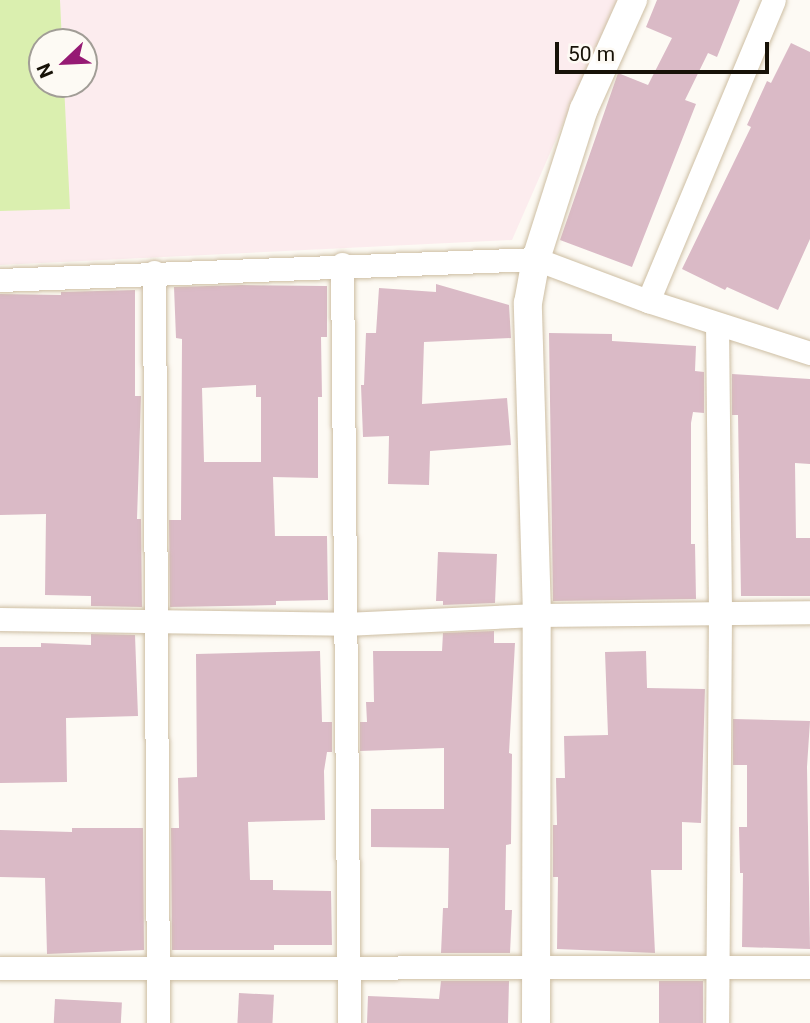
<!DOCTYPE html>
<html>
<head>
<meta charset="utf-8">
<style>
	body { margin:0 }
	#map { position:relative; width:810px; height:1023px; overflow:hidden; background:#fdfaf4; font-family:Roboto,sans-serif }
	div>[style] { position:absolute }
	.education>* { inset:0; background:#fcecee }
	.green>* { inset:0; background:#daefaf }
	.building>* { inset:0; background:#dabac6; transform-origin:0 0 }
	.roads { filter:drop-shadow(0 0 2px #cdbea3) drop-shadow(0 0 2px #cdbea3) }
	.minor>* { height:23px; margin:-11.5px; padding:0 11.5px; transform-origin:11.5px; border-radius:11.5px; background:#fff }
	.tertiary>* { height:28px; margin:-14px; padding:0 14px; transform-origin:14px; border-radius:14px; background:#fff }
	span { translate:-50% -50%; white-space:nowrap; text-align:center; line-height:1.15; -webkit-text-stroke:5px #fdfaf4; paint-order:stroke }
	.north { position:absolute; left:28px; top:28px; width:70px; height:70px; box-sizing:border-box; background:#fdfaf4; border:2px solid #a19d96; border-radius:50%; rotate:247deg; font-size:19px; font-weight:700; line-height:28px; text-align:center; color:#171208 }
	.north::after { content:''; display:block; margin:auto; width:24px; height:32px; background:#961a74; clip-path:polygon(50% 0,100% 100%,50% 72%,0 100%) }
	.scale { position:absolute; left:555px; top:42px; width:214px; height:32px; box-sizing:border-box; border:4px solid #171208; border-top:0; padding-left:9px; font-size:21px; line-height:24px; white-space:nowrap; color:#171208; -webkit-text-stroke:5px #fdfaf4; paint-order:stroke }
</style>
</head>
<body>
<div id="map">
	<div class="education">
		<div style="clip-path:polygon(evenodd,0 0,617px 0,512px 240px,0 265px,0 0,42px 42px,84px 42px,84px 84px,42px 84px,42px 42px)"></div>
	</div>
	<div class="green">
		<div style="clip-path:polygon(0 0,60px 0,62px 42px,42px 42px,42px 84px,64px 84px,70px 209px,0 211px)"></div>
	</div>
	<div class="building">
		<div style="clip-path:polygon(657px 0,740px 0,717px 57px,708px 53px,685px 100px,696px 104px,632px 267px,560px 240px,618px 73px,648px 85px,672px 38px,646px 27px)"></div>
		<div style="clip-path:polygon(791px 43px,810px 52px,810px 239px,778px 310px,727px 287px,725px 290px,682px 269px,751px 127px,747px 125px,767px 81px,771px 83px)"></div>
		<div style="clip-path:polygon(436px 284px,509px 305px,511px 338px,424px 342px,422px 404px,507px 398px,511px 445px,430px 451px,429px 485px,388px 484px,389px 436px,363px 437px,361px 385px,364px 385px,366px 333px,376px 333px,379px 288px,436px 292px)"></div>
		<div style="clip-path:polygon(evenodd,241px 285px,327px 286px,327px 337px,321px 337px,322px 397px,318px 397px,318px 478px,273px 477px,275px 536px,327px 536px,328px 600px,276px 601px,276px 605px,170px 607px,169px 520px,181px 520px,182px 339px,176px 338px,174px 287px,241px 285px,256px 385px,256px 397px,261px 397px,261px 462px,204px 462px,202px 388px,256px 385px)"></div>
		<div style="clip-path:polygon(135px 290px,135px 396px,141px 396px,137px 519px,141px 519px,142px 607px,91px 606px,91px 596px,45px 595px,46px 514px,0 515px,0 294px,61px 295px,61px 292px)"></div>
		<div style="clip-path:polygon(549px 333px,612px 334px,612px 341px,696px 346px,695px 371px,704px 372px,704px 413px,693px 412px,691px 423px,691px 544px,695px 544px,696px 599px,553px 601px)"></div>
		<div style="clip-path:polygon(732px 374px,810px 379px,810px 464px,795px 463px,796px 538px,810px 538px,810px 596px,741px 596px,738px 415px,732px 415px)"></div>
		<div style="clip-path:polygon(438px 552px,497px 554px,495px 603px,443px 605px,443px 601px,436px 601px)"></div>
		<div style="clip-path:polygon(494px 631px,494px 643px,515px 643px,509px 753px,512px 754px,511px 844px,506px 845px,505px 910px,512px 910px,510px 953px,441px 953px,443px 908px,448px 908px,449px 848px,371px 847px,371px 809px,444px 809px,444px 748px,360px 751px,360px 722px,367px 722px,366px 702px,374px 702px,373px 651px,442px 651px,443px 633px)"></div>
		<div style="clip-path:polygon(91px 634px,135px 635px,138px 716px,66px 718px,67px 782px,0 783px,0 647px,41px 647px,41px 643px,91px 645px)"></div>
		<div style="clip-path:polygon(320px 651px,322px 722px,332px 722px,332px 752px,327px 752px,324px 771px,325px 820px,248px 822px,250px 880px,273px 880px,273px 890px,331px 891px,332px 945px,274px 945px,274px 950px,172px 950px,171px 828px,179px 828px,178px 778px,197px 777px,196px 654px)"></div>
		<div style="clip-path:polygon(646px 651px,647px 688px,705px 689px,701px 823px,682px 822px,682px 870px,651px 870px,655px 953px,557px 949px,558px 877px,553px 877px,553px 825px,557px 825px,556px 778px,565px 778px,564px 736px,608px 735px,605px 652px)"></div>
		<div style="clip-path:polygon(733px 719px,810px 721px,807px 767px,810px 949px,742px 947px,743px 873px,740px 873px,739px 827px,747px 827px,747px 765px,733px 765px)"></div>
		<div style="clip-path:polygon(72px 828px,143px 828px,144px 950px,47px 954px,45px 878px,0 877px,0 830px,72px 832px)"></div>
		<div style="clip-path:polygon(441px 981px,509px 981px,508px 1023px,367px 1023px,368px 996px,439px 999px)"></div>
		<div style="left:659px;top:981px;width:44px;height:42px"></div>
		<div style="left:239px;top:993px;width:35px;height:30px;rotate:3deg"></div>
		<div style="left:55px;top:999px;width:67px;height:24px;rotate:3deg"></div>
	</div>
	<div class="roads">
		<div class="minor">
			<div style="left:342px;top:264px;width:759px;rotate:89.47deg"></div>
			<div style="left:154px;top:272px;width:751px;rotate:89.69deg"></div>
			<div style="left:0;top:280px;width:536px;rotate:-2.24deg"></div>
			<div style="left:536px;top:259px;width:120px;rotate:20.6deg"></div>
			<div style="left:648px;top:301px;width:170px;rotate:17.8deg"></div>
			<div style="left:648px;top:301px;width:326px;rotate:-67.3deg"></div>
			<div style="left:717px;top:324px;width:290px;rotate:89.4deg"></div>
			<div style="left:720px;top:614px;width:409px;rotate:90.4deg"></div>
			<div style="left:0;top:619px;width:345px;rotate:0.8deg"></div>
			<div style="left:345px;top:624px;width:192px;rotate:-2.7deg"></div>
			<div style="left:537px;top:615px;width:273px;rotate:-0.6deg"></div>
			<div style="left:0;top:968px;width:810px;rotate:-0.07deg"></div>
		</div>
		<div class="tertiary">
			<div style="left:536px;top:1023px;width:408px;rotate:-89.9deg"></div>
			<div style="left:537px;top:615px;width:312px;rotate:-91.7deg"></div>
			<div style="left:528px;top:303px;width:45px;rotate:-79.7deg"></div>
			<div style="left:536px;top:259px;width:157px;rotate:-72.3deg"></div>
			<div style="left:584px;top:109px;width:120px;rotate:-65.8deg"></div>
		</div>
	</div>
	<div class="north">N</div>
	<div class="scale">50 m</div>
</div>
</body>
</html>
